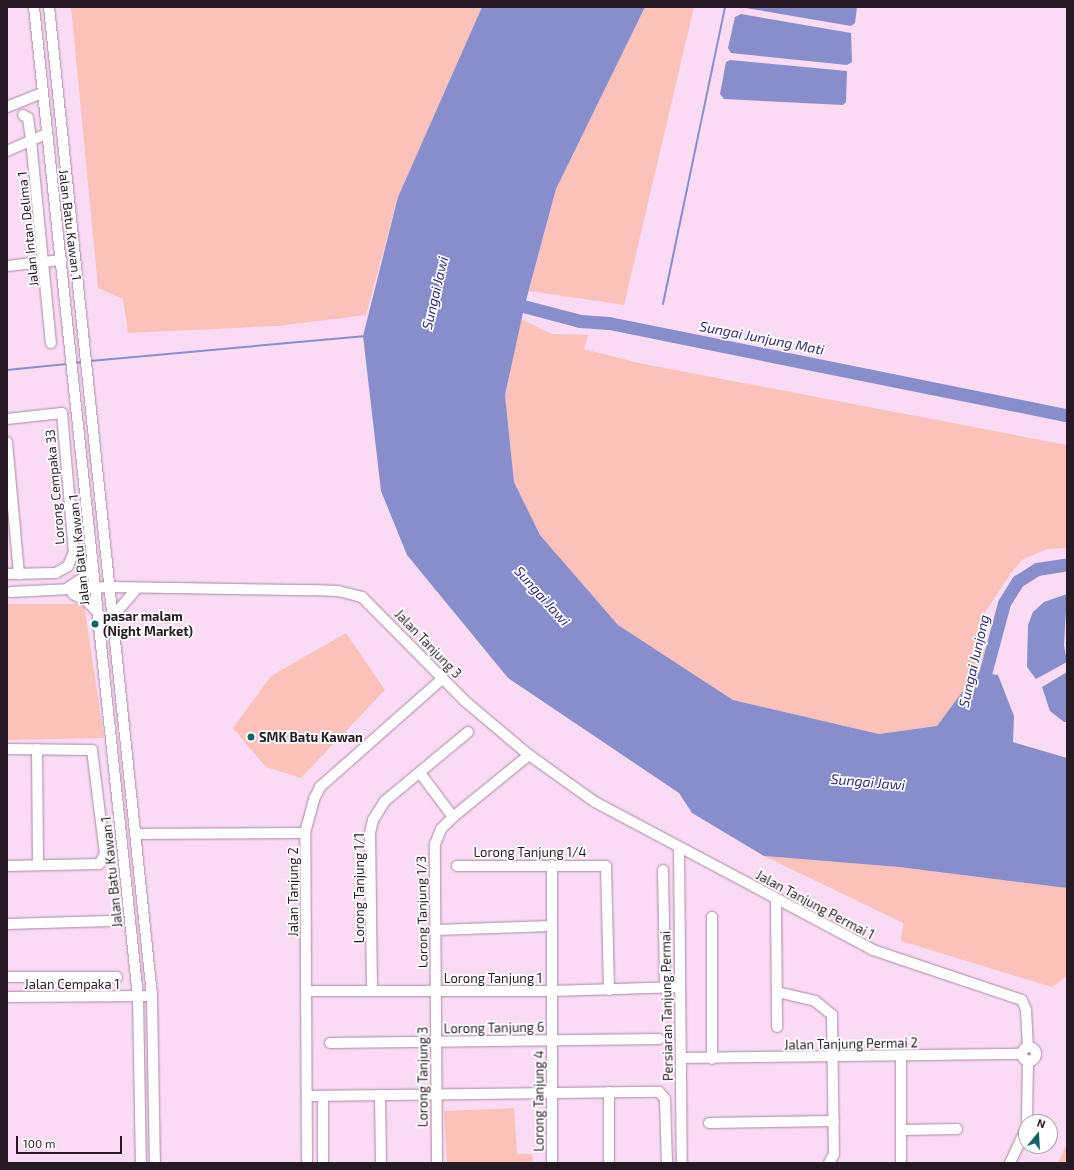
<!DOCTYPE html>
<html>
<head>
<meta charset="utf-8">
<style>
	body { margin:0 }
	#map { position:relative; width:1074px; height:1170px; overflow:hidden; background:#fadbf4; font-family:"Exo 2",sans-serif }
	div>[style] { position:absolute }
	.green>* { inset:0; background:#fbc2bc }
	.water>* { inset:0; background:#898dc9 }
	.stream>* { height:2px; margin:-1px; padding:0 1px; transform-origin:1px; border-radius:1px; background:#898dc9 }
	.river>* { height:13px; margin:-6.5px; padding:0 6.5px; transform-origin:6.5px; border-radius:6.5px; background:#898dc9 }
	.roads { filter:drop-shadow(0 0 1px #a78aa1) drop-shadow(0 0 1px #a78aa1) }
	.minor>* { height:10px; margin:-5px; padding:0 5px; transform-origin:5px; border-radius:5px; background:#fff }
	.minor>.ring { margin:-5px; padding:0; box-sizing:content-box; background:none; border:10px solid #fff; border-radius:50% }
	.dots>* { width:11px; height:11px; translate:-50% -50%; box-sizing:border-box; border:2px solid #fff; border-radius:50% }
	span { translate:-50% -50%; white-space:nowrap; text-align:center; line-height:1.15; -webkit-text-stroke:3.5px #fff; paint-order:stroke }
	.street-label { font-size:13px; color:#261b24 }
	.poi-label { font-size:13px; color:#261b24; font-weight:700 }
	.left { translate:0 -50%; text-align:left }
	.water-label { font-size:14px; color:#302c74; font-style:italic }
	.frame { position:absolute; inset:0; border:8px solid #261b24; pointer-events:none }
	.north { position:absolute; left:1018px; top:1114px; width:40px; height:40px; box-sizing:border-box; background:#fff; border:1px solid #a8a4a7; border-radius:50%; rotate:18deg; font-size:11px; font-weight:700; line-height:16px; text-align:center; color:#261b24 }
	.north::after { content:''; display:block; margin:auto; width:14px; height:18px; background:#146369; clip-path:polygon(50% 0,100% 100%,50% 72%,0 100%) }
	.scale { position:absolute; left:16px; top:1136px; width:106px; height:18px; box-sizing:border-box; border:2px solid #261b24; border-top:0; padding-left:5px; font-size:12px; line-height:14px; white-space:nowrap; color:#261b24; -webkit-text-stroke:3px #fff; paint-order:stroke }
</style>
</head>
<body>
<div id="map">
	<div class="green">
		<div style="clip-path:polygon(71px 7px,482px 7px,398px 197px,366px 315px,278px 326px,128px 333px,123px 299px,98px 288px)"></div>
		<div style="clip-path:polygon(645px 7px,694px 7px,624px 305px,529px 291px,556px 189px)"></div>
		<div style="clip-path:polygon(521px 319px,552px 334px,588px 335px,584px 349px,639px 363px,1067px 445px,1067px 548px,1047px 549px,1023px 559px,1010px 574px,984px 614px,990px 619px,982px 647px,986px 650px,977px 672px,937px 726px,879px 734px,733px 700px,618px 625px,540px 535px,514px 482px,505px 395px)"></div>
		<div style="clip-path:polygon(7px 604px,84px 604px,104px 738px,7px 740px)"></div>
		<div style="clip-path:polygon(346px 633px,385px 690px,301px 778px,266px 767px,233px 728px,271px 676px)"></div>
		<div style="clip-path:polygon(764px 856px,899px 867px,1067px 888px,1067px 976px,1052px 987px,901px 941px,903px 923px)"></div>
		<div style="clip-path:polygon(514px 1108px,517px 1154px,532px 1154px,533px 1163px,447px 1163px,444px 1111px)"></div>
		<div style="clip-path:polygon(1067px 1143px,1067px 1163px,1058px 1163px)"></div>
	</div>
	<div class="water">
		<div style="clip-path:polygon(482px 7px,645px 7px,556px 189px,524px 308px,505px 395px,514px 482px,540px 535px,618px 625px,733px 700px,879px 734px,937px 726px,977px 672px,998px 675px,1014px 716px,1013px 742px,1067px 758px,1067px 888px,899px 867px,764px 856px,692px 813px,679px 793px,508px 678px,407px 555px,381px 491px,363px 336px,398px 197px)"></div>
		<div style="clip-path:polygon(740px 7px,857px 7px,855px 23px,851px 26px)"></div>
		<div style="clip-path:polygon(741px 14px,851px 33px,852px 62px,847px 65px,731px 53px,728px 48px,735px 17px)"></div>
		<div style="clip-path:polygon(730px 60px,847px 71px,846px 102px,843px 105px,724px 99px,720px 94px,726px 62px)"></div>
		<div style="clip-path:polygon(1067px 594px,1064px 645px,1067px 662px,1036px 679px,1027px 667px,1028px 625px,1033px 612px,1044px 602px)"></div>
		<div style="clip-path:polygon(1067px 672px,1067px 722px,1064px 722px,1050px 711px,1042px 687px)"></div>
	</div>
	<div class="stream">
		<div style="left:663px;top:304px;width:303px;rotate:-78.2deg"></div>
		<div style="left:90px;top:361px;width:277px;rotate:-5.2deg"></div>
		<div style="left:74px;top:363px;width:9px;rotate:-6deg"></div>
		<div style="left:7px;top:370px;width:60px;rotate:-5.7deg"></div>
	</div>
	<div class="river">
		<div style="left:508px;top:302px;width:74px;rotate:14.8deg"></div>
		<div style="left:580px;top:321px;width:29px;rotate:4deg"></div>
		<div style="left:609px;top:323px;width:467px;rotate:11.4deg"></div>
		<div style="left:981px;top:689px;width:89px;rotate:-75deg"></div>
		<div style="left:1004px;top:603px;width:26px;rotate:-58deg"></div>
		<div style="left:1018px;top:581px;width:22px;rotate:-32deg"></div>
		<div style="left:1037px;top:569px;width:30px;rotate:-9deg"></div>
	</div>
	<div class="roads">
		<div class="minor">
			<div style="left:34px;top:7px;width:995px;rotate:84deg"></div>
			<div style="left:138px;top:997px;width:166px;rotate:89deg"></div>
			<div style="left:49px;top:7px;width:994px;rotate:84.05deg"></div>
			<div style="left:152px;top:996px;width:167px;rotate:89deg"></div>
			<div style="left:7px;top:107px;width:38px;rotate:-22deg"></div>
			<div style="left:23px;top:115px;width:6px;rotate:31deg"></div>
			<div style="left:28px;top:118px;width:22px;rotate:82deg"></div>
			<div style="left:31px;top:140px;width:204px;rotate:84.4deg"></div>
			<div style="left:7px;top:151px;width:43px;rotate:-23.6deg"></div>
			<div style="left:7px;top:266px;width:55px;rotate:-6.2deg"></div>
			<div style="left:7px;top:419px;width:55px;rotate:-6.2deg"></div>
			<div style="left:62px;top:413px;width:140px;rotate:85.1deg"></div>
			<div style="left:74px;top:552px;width:15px;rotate:113deg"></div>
			<div style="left:68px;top:566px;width:14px;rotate:150deg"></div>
			<div style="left:56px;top:573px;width:49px;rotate:178.8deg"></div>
			<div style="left:7px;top:442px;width:133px;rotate:84.8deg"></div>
			<div style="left:69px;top:587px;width:17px;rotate:-33deg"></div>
			<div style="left:83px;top:578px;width:20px;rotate:-63deg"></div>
			<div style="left:11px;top:592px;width:99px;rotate:-2.9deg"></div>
			<div style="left:110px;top:587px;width:201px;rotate:0.9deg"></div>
			<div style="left:311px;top:590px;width:27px;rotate:2deg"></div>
			<div style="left:338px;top:591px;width:25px;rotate:14deg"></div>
			<div style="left:362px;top:597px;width:148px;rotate:45.3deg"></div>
			<div style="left:466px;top:702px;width:82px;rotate:40.1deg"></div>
			<div style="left:529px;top:755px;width:81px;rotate:35.5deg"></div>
			<div style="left:595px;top:802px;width:315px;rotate:28deg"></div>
			<div style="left:873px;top:950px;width:157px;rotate:18.6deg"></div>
			<div style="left:1022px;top:1000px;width:11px;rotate:68deg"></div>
			<div style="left:1026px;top:1010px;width:37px;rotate:87deg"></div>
			<div style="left:73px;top:594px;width:16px;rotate:27deg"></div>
			<div style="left:87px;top:601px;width:16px;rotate:47deg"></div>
			<div style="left:113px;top:616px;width:35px;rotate:-49deg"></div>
			<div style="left:7px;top:749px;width:85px;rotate:0.7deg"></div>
			<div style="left:92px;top:750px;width:105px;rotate:82.9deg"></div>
			<div style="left:105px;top:854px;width:12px;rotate:121deg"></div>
			<div style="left:99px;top:864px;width:92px;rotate:178.8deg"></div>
			<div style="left:37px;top:749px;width:116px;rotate:89.5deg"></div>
			<div style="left:420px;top:773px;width:55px;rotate:53.1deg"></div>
			<div style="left:136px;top:834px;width:169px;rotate:-0.3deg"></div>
			<div style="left:679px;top:849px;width:314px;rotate:89.5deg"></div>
			<div style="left:552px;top:865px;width:298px;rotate:90deg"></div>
			<div style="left:457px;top:866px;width:149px"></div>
			<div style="left:606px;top:866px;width:124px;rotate:88.6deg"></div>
			<div style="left:663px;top:870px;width:117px;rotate:89deg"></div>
			<div style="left:776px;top:901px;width:126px;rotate:89.5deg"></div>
			<div style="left:712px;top:917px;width:142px;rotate:90deg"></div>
			<div style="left:7px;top:924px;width:104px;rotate:-1.7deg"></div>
			<div style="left:435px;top:930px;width:117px;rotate:-2deg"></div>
			<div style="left:7px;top:977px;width:110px"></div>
			<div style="left:306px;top:991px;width:246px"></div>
			<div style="left:552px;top:991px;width:128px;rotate:-1.8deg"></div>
			<div style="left:372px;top:991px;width:158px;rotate:-90.7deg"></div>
			<div style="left:370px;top:833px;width:13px;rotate:-77deg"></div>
			<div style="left:373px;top:820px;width:22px;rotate:-58deg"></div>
			<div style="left:385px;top:801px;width:108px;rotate:-39.7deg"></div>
			<div style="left:777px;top:992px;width:39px;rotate:13deg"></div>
			<div style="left:815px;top:1001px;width:22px;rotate:39deg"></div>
			<div style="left:832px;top:1015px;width:139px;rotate:89.2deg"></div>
			<div style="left:834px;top:1154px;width:10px;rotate:119deg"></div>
			<div style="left:7px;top:997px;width:145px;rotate:-0.4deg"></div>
			<div style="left:330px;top:1043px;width:329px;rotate:-0.7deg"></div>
			<div class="ring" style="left:1022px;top:1047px;width:4px;height:4px"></div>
			<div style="left:901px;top:1056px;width:107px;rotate:90deg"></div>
			<div style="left:681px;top:1058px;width:341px;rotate:-0.7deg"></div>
			<div style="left:609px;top:1092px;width:71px;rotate:90deg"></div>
			<div style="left:380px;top:1095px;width:68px;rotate:89.2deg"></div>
			<div style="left:307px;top:1096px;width:352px;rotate:-0.7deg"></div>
			<div style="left:659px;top:1092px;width:9px;rotate:49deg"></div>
			<div style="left:665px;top:1099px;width:64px;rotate:88.2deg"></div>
			<div style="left:323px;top:1096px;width:67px;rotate:90deg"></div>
			<div style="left:1027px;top:1122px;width:62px;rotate:-89.1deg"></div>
			<div style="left:709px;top:1123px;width:125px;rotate:-0.9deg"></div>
			<div style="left:901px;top:1130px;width:56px;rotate:-1deg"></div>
			<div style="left:307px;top:1163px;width:330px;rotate:-90.3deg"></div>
			<div style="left:305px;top:833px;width:35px;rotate:-75deg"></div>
			<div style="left:314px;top:799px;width:13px;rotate:-63deg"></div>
			<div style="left:320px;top:787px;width:164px;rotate:-41.5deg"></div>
			<div style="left:437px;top:1163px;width:319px;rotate:-90.4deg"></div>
			<div style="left:435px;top:844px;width:16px;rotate:-68deg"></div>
			<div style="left:441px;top:829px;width:17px;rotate:-45deg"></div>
			<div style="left:453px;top:817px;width:98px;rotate:-39.2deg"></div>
			<div style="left:1010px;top:1163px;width:38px;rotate:-65deg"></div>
		</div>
	</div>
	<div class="dots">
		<div style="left:95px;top:624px;background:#146369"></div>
		<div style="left:251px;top:737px;background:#146369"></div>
	</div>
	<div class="street-label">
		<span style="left:70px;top:225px;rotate:83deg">Jalan Batu Kawan 1</span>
		<span style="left:28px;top:229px;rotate:-96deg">Jalan Intan Delima 1</span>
		<span style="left:55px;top:487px;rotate:-95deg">Lorong Cempaka 33</span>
		<span style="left:79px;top:550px;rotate:-96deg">Jalan Batu Kawan 1</span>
		<span style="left:428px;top:644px;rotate:46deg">Jalan Tanjung 3</span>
		<span style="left:530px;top:852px">Lorong Tanjung 1/4</span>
		<span style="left:112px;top:872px;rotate:-96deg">Jalan Batu Kawan 1</span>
		<span style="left:359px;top:888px;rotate:-90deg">Lorong Tanjung 1/1</span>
		<span style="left:293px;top:892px;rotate:-90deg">Jalan Tanjung 2</span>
		<span style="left:815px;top:905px;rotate:28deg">Jalan Tanjung Permai 1</span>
		<span style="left:422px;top:912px;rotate:-91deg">Lorong Tanjung 1/3</span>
		<span style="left:493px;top:978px">Lorong Tanjung 1</span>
		<span style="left:72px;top:984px">Jalan Cempaka 1</span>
		<span style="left:667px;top:1006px;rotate:-91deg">Persiaran Tanjung Permai</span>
		<span style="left:494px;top:1028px;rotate:-1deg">Lorong Tanjung 6</span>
		<span style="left:851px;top:1044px;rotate:-1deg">Jalan Tanjung Permai 2</span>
		<span style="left:423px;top:1077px;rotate:-90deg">Lorong Tanjung 3</span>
		<span style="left:539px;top:1101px;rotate:-90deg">Lorong Tanjung 4</span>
	</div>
	<div class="poi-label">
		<span class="left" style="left:103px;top:624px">pasar malam<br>(Night Market)</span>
		<span class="left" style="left:259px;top:737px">SMK Batu Kawan</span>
	</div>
	<div class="water-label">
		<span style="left:435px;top:293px;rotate:-77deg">Sungai Jawi</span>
		<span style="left:762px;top:338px;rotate:11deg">Sungai Junjung Mati</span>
		<span style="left:542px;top:596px;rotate:48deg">Sungai Jawi</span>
		<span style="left:974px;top:661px;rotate:-77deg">Sungai Junjong</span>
		<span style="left:868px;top:782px;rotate:5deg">Sungai Jawi</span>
	</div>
	<div class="frame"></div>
	<div class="north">N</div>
	<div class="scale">100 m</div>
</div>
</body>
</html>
